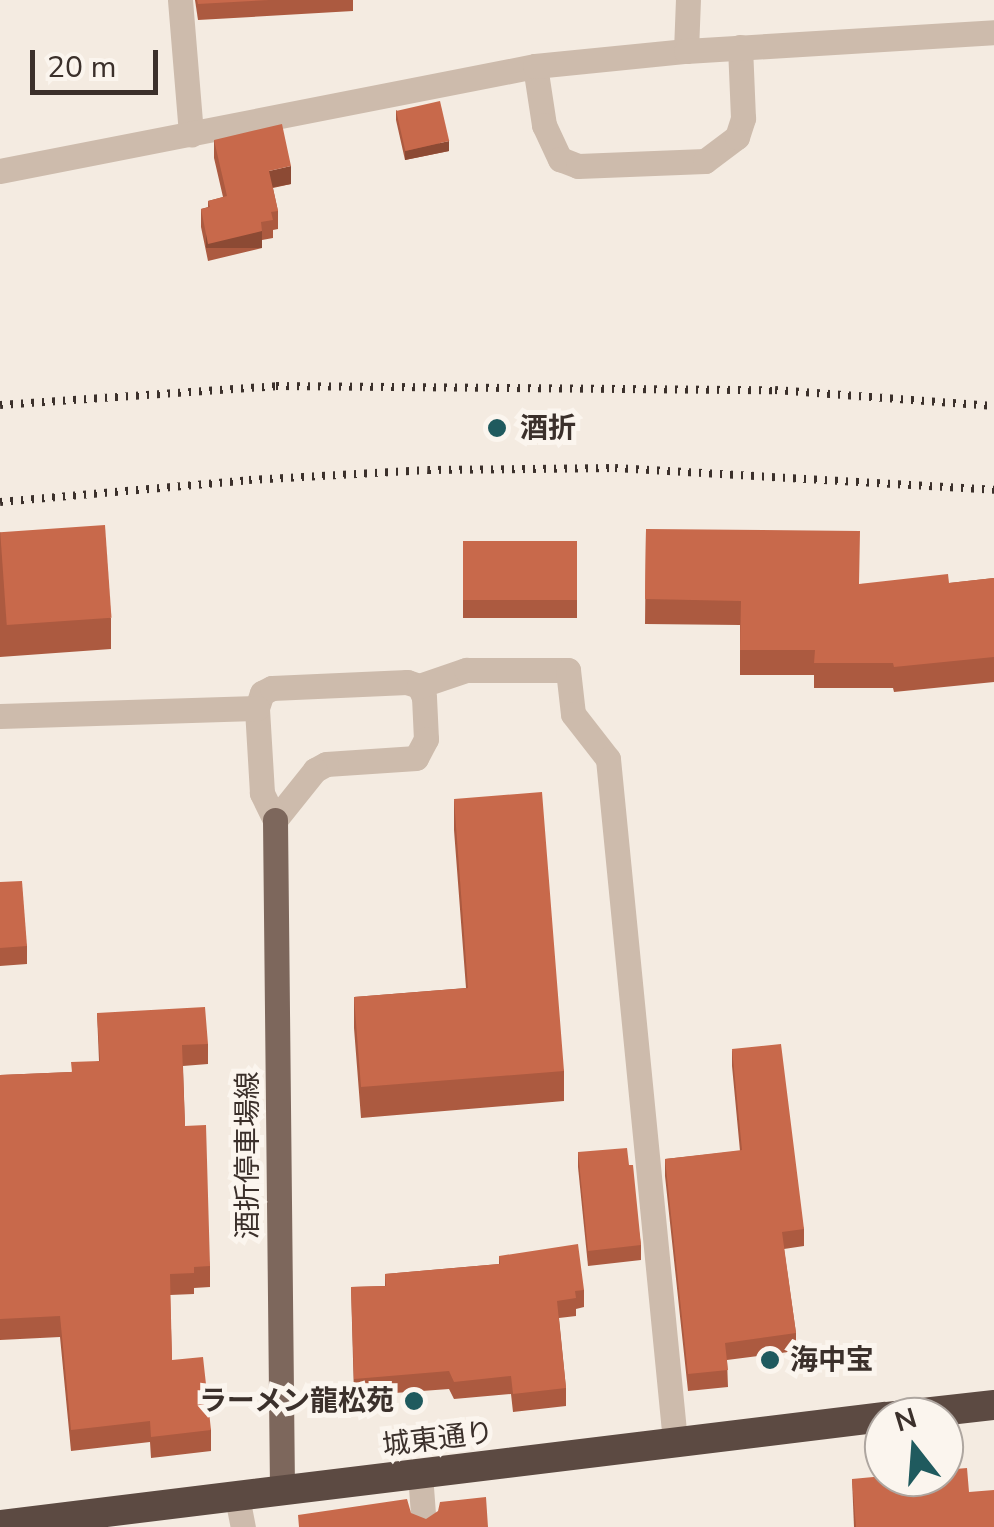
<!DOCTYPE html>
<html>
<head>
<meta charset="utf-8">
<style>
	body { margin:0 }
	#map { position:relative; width:994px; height:1527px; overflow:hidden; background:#f4ebe1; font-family:"Nunito Sans","Noto Sans JP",sans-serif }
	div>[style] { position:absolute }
	.minor>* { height:25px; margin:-12.5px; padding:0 12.5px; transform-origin:12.5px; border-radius:12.5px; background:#cdbbac }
	.major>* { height:25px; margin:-12.5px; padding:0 12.5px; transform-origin:12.5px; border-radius:12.5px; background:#7d675c }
	.highway>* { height:30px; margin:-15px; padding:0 15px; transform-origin:15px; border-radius:15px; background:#5c4a42 }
	.rail>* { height:8px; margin-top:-4px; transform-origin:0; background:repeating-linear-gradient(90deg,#3b302b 0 2.5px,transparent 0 10.5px) }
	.wall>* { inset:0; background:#ac5a40; transform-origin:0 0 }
	.shaded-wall>* { inset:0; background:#8c4a34; transform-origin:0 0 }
	.building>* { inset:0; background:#c8694b; transform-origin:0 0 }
	.dots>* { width:28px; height:28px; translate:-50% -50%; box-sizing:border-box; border:5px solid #fbf5ee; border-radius:50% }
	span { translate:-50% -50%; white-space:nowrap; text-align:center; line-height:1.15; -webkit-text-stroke:10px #fbf5ee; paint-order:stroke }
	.poi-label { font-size:28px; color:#3b302b; font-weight:700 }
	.left { translate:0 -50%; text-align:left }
	.right { translate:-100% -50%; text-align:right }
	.street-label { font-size:28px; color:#3b302b }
	.north { position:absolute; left:864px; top:1397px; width:100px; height:100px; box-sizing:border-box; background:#fbf5ee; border:2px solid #aea6a0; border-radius:50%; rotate:343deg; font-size:28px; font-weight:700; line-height:40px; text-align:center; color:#3b302b }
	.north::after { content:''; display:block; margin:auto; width:35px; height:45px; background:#1f5a5e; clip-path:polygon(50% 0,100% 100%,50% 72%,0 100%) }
	.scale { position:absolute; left:30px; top:50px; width:128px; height:45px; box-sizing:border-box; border:5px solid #3b302b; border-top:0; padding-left:12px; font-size:30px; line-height:35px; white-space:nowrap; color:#3b302b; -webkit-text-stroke:8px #fbf5ee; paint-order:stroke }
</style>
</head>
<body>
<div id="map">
	<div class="minor">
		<div style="left:180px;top:0;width:135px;rotate:85.3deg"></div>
		<div style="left:686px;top:51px;width:51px;rotate:-87.8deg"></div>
		<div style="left:535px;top:66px;width:60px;rotate:81.3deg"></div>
		<div style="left:544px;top:125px;width:38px;rotate:65deg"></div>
		<div style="left:560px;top:159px;width:19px;rotate:21deg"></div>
		<div style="left:578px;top:166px;width:127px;rotate:-2.3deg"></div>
		<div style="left:705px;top:161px;width:40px;rotate:-37deg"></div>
		<div style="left:737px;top:137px;width:20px;rotate:-72deg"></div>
		<div style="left:743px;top:118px;width:71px;rotate:-92.4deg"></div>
		<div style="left:0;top:171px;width:545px;rotate:-11.1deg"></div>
		<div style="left:535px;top:66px;width:152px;rotate:-5.7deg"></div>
		<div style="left:686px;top:51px;width:309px;rotate:-3.5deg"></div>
		<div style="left:407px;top:682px;width:13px;rotate:18deg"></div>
		<div style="left:419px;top:686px;width:12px;rotate:66deg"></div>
		<div style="left:424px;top:697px;width:42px;rotate:87.3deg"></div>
		<div style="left:426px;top:739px;width:21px;rotate:118deg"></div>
		<div style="left:416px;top:758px;width:90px;rotate:176.2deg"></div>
		<div style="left:326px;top:764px;width:13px;rotate:151deg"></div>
		<div style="left:315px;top:770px;width:64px;rotate:128.7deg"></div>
		<div style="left:275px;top:820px;width:30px;rotate:-116deg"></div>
		<div style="left:262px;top:793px;width:85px;rotate:-93.4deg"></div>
		<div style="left:257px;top:708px;width:16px;rotate:-72deg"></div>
		<div style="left:262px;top:693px;width:11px;rotate:-27deg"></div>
		<div style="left:272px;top:688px;width:135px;rotate:-2.5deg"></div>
		<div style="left:419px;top:686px;width:50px;rotate:-18.8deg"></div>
		<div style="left:466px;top:670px;width:102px"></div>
		<div style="left:568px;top:670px;width:44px;rotate:83.5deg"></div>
		<div style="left:573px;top:714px;width:57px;rotate:52.1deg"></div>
		<div style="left:608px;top:759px;width:685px;rotate:84.39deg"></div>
		<div style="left:0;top:716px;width:257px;rotate:-1.8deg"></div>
		<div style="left:420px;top:1474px;width:53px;rotate:85.7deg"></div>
		<div style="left:237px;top:1497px;width:31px;rotate:79deg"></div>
	</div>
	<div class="major">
		<div style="left:275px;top:820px;width:670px;rotate:89.4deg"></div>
	</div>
	<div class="highway">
		<div style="left:887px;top:1417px;width:108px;rotate:-6.4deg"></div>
		<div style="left:0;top:1525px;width:891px;rotate:-6.97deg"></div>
	</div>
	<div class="rail">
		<div style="left:0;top:405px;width:277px;rotate:-3.9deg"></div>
		<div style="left:276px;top:386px;width:499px;rotate:0.5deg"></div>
		<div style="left:775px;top:390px;width:220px;rotate:4.2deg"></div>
		<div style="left:0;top:502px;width:250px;rotate:-5deg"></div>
		<div style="left:249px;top:480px;width:179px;rotate:-3.2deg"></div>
		<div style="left:428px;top:470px;width:187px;rotate:-0.6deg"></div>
		<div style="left:615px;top:468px;width:380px;rotate:3.3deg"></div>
	</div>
	<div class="wall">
		<div style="clip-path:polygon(195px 0,353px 0,353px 11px,198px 20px)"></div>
		<div style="clip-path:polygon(396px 110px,449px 151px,405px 160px,396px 120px)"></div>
		<div style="clip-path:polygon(214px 140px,291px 184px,273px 188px,278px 211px,278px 229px,273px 230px,273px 238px,262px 240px,262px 248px,208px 261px,201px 227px,201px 209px,208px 207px,208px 201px,223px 197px,214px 158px)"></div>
		<div style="clip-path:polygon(646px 529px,859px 584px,949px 583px,994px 578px,994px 682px,894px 692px,893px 688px,814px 688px,814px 675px,740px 675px,740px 625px,645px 624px)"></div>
		<div style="clip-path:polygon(0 532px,111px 618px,111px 649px,0 657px)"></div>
		<div style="left:577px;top:541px;width:77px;height:114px;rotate:90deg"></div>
		<div style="clip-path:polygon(454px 799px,564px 1071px,564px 1101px,361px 1118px,354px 1028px,354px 997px,466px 988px,454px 830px)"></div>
		<div style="clip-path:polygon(0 882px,27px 946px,27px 964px,0 966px)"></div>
		<div style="clip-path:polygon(97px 1013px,208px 1044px,208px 1064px,183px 1066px,185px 1126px,210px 1266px,210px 1287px,194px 1288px,194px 1294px,170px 1295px,172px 1360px,211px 1430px,211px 1451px,151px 1458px,150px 1442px,71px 1451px,60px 1337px,0 1340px,0 1075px,71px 1072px,99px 1061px)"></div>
		<div style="clip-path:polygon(732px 1049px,804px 1229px,804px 1246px,784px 1249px,796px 1333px,796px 1351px,727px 1360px,728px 1387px,688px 1391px,665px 1176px,665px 1159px,740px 1151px,732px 1066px)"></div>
		<div style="clip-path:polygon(578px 1152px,629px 1165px,641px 1245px,641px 1260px,588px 1266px,578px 1167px)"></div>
		<div style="clip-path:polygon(499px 1256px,584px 1290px,584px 1307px,576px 1309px,576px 1316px,559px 1318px,566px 1388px,566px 1406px,513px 1412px,511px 1394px,454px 1399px,449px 1389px,354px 1396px,351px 1287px,385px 1286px,385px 1274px,499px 1264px)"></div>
		<div style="clip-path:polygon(852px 1479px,969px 1492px,994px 1527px,854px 1527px)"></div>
	</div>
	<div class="shaded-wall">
		<div style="clip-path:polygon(449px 141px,449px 151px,405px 160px,405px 151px)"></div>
		<div style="clip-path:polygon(291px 166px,291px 184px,269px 188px,269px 171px)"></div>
		<div style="left:262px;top:231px;width:17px;height:56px;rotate:90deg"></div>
	</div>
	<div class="building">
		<div style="clip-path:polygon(197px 0,269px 0,198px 4px)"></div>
		<div style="left:440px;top:101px;width:41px;height:45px;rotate:77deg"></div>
		<div style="clip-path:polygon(282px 124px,291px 166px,269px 171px,278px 211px,271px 212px,273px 220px,261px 222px,262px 231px,208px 244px,201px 209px,210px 207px,208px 201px,227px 196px,214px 140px)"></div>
		<div style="left:105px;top:525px;width:93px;height:105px;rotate:86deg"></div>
		<div style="clip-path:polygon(646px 529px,860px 531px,859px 584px,948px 574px,949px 583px,994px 578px,994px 657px,894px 667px,893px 663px,814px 663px,815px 650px,740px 650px,741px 601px,645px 599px)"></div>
		<div style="left:577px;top:541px;width:59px;height:114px;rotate:90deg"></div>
		<div style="clip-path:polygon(542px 792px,564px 1071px,361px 1087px,354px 997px,468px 988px,454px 799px)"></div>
		<div style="clip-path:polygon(22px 881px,27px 946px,0 948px,0 882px)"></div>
		<div style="clip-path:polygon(205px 1007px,208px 1044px,182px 1045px,185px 1126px,206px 1125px,210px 1266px,194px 1267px,194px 1273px,170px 1274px,172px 1360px,203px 1357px,211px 1430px,151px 1437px,150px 1421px,71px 1430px,60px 1316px,0 1319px,0 1075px,72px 1072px,71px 1062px,100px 1061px,97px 1013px)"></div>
		<div style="clip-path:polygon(781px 1044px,804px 1229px,782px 1232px,796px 1333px,725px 1343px,728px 1370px,688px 1374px,665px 1159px,742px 1150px,732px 1049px)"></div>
		<div style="clip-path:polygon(627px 1148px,629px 1165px,633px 1165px,641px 1245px,588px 1251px,578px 1152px)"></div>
		<div style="clip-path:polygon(578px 1244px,584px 1290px,575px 1291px,576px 1298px,557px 1301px,566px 1388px,513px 1394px,511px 1376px,454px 1382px,449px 1371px,354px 1379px,351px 1287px,386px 1286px,385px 1274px,500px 1264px,499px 1256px)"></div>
		<div style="clip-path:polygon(967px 1468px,969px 1492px,994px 1490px,994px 1527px,856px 1527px,852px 1479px,884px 1476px,944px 1477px,944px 1470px)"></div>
		<div style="clip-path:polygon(486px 1497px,488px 1527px,299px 1527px,298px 1515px,407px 1499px,411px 1513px,426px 1519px,438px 1511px,440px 1502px)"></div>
	</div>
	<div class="dots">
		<div style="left:497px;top:428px;background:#1f5a5e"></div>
		<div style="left:770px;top:1360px;background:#1f5a5e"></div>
		<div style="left:414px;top:1401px;background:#1f5a5e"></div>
	</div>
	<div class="poi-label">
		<span class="left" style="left:520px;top:428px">酒折</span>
		<span class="left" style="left:790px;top:1360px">海中宝</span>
		<span class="right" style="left:394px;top:1401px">ラーメン龍松苑</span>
	</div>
	<div class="street-label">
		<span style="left:248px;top:1155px;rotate:-90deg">酒折停車場線</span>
		<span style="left:438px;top:1439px;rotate:-7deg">城東通り</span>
	</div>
	<div class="north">N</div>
	<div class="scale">20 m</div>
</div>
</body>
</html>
